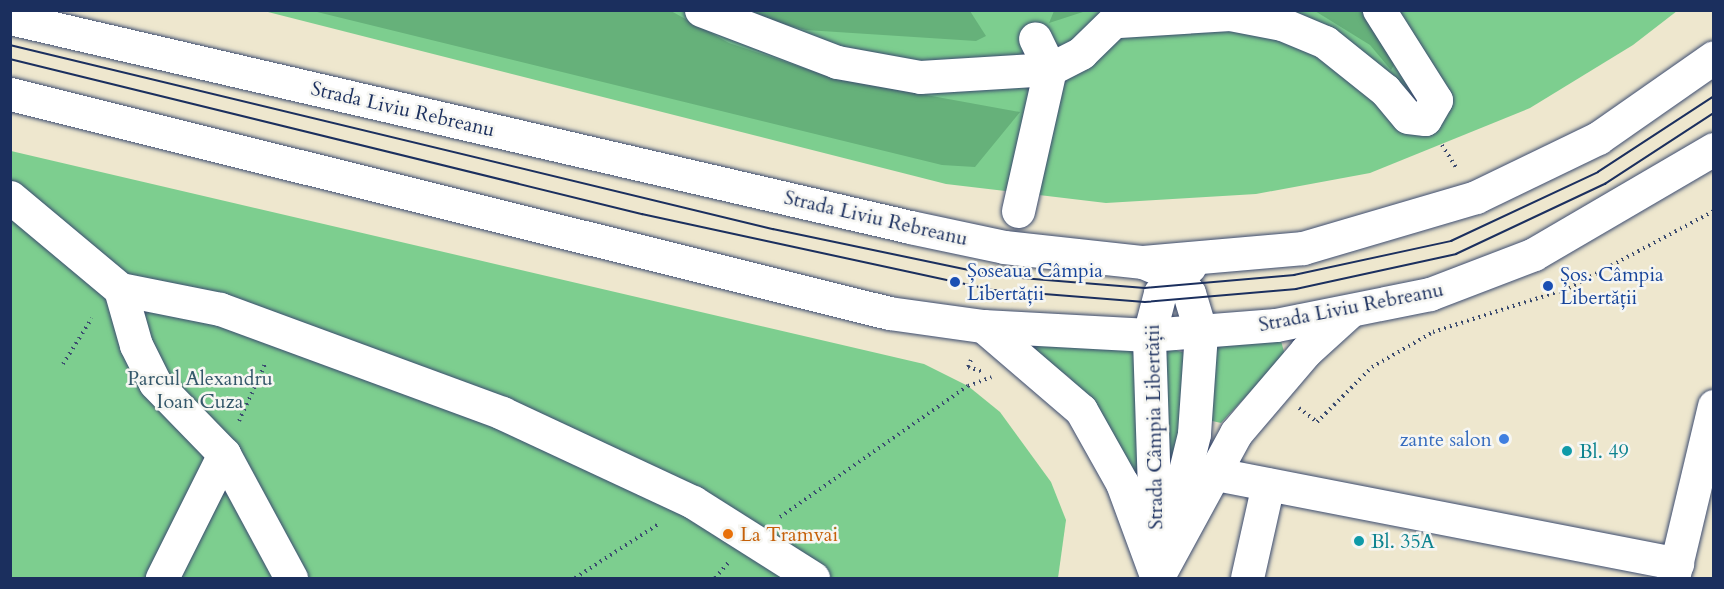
<!DOCTYPE html>
<html>
<head>
<meta charset="utf-8">
<style>
	body { margin:0 }
	#map { position:relative; width:1724px; height:589px; overflow:hidden; background:#eee7ce; font-family:Cardo,serif }
	div>[style] { position:absolute }
	.green>* { inset:0; background:#7dce8f }
	.forest>* { inset:0; background:#66b17a }
	.path>* { height:4px; margin-top:-2px; transform-origin:0; background:repeating-linear-gradient(90deg,#3b4b6f 0 1.5px,transparent 0 6px) }
	.roads { filter:drop-shadow(0 0 2px #3b4b6f) drop-shadow(0 0 2px #3b4b6f) }
	.minor>* { height:33px; margin:-16.5px; padding:0 16.5px; transform-origin:16.5px; border-radius:16.5px; background:#fff }
	.major>* { height:33px; margin:-16.5px; padding:0 16.5px; transform-origin:16.5px; border-radius:16.5px; background:#fff }
	.tram>* { height:1.5px; margin:-0.75px; padding:0 0.75px; transform-origin:0.75px; border-radius:0.75px; background:#1b2f5e }
	.dots>* { width:16px; height:16px; translate:-50% -50%; box-sizing:border-box; border:3px solid #f6f6f2; border-radius:50% }
	span { translate:-50% -50%; white-space:nowrap; text-align:center; line-height:1.15; -webkit-text-stroke:5px #f6f6f2; paint-order:stroke }
	.street-label { font-size:20px; color:#1b2f5e }
	.transit-label { font-size:20px; color:#164399 }
	.left { translate:0 -50%; text-align:left }
	.park-label { font-size:20px; color:#34576a }
	.shop-label { font-size:20px; color:#366cbe }
	.right { translate:-100% -50%; text-align:right }
	.culture-label { font-size:20px; color:#0d838f }
	.food-label { font-size:20px; color:#c56008 }
	.frame { position:absolute; inset:0; border:12px solid #1b2f5e; pointer-events:none }
</style>
</head>
<body>
<div id="map">
	<div class="green">
		<div style="clip-path:polygon(264px 11px,1677px 11px,1633px 45px,1530px 108px,1370px 173px,1256px 194px,1106px 203px,946px 184px)"></div>
		<div style="clip-path:polygon(11px 151px,924px 364px,968px 386px,1000px 412px,1051px 482px,1066px 520px,1058px 578px,11px 578px)"></div>
		<div style="clip-path:polygon(1027px 340px,1134px 348px,1142px 480px,1133px 478px,1108px 428px,1069px 377px,1026px 348px)"></div>
		<div style="clip-path:polygon(1281px 341px,1285px 355px,1221px 423px,1208px 420px,1215px 344px)"></div>
		<div style="clip-path:polygon(1168px 348px,1189px 354px,1178px 479px,1169px 484px,1162px 353px)"></div>
	</div>
	<div class="forest">
		<div style="clip-path:polygon(313px 11px,671px 11px,729px 43px,833px 78px,1020px 112px,975px 167px,942px 165px)"></div>
		<div style="clip-path:polygon(734px 11px,970px 11px,986px 36px,976px 41px,806px 30px)"></div>
		<div style="clip-path:polygon(1054px 11px,1054px 10px,1086px 11px,1049px 23px)"></div>
		<div style="clip-path:polygon(1315px 11px,1368px 11px,1397px 60px,1391px 70px,1370px 45px)"></div>
	</div>
	<div class="path">
		<div style="left:1442px;top:145px;width:28px;rotate:58deg"></div>
		<div style="left:971px;top:360px;width:8px;rotate:113deg"></div>
		<div style="left:968px;top:367px;width:16px;rotate:18deg"></div>
		<div style="left:63px;top:364px;width:54px;rotate:-57.8deg"></div>
		<div style="left:1299px;top:408px;width:23px;rotate:38deg"></div>
		<div style="left:1317px;top:422px;width:78px;rotate:-45deg"></div>
		<div style="left:1372px;top:367px;width:70px;rotate:-29.8deg"></div>
		<div style="left:1433px;top:332px;width:143px;rotate:-17.9deg"></div>
		<div style="left:1569px;top:288px;width:164px;rotate:-28deg"></div>
		<div style="left:239px;top:421px;width:65px;rotate:-65.4deg"></div>
		<div style="left:780px;top:517px;width:229px;rotate:-34.9deg"></div>
		<div style="left:968px;top:386px;width:25px;rotate:-21deg"></div>
		<div style="left:575px;top:578px;width:101px;rotate:-32.9deg"></div>
		<div style="left:715px;top:578px;width:20px;rotate:-49deg"></div>
	</div>
	<div class="roads">
		<div class="minor">
			<div style="left:701px;top:10px;width:146px;rotate:20.9deg"></div>
			<div style="left:837px;top:62px;width:84px;rotate:10.2deg"></div>
			<div style="left:920px;top:77px;width:130px;rotate:-3.5deg"></div>
			<div style="left:1050px;top:69px;width:35px;rotate:-27deg"></div>
			<div style="left:1081px;top:53px;width:62px;rotate:-44.3deg"></div>
			<div style="left:1119px;top:21px;width:111px;rotate:-3.6deg"></div>
			<div style="left:1230px;top:14px;width:53px;rotate:10.9deg"></div>
			<div style="left:1282px;top:24px;width:47px;rotate:22.7deg"></div>
			<div style="left:1325px;top:42px;width:77px;rotate:38.7deg"></div>
			<div style="left:1385px;top:90px;width:35px;rotate:50deg"></div>
			<div style="left:1408px;top:117px;width:17px;rotate:7deg"></div>
			<div style="left:1425px;top:119px;width:22px;rotate:-60deg"></div>
			<div style="left:1436px;top:100px;width:107px;rotate:-122.3deg"></div>
			<div style="left:10px;top:197px;width:143px;rotate:39.9deg"></div>
			<div style="left:120px;top:289px;width:58px;rotate:74.1deg"></div>
			<div style="left:136px;top:345px;width:42px;rotate:63.4deg"></div>
			<div style="left:155px;top:383px;width:99px;rotate:45.8deg"></div>
			<div style="left:224px;top:454px;width:139px;rotate:116.6deg"></div>
			<div style="left:1018px;top:211px;width:146px;rotate:-77.3deg"></div>
			<div style="left:1050px;top:69px;width:34px;rotate:-116deg"></div>
			<div style="left:1143px;top:262px;width:28px;rotate:23deg"></div>
			<div style="left:1169px;top:273px;width:28px;rotate:45deg"></div>
			<div style="left:1189px;top:293px;width:42px;rotate:73.3deg"></div>
			<div style="left:1201px;top:333px;width:101px;rotate:94deg"></div>
			<div style="left:1194px;top:434px;width:114px;rotate:103.7deg"></div>
			<div style="left:120px;top:289px;width:102px;rotate:11.3deg"></div>
			<div style="left:220px;top:309px;width:301px;rotate:20.2deg"></div>
			<div style="left:502px;top:413px;width:211px;rotate:25deg"></div>
			<div style="left:693px;top:502px;width:142px;rotate:32.3deg"></div>
			<div style="left:224px;top:454px;width:141px;rotate:61.6deg"></div>
			<div style="left:1211px;top:473px;width:475px;rotate:11deg"></div>
			<div style="left:1156px;top:550px;width:215px;rotate:-91.9deg"></div>
			<div style="left:1149px;top:335px;width:43px;rotate:-75.3deg"></div>
			<div style="left:1160px;top:293px;width:40px;rotate:-42deg"></div>
			<div style="left:1247px;top:578px;width:96px;rotate:-77.4deg"></div>
			<div style="left:1673px;top:578px;width:177px;rotate:-76.6deg"></div>
		</div>
		<div class="major">
			<div style="left:10px;top:18px;width:924px;rotate:13.07deg"></div>
			<div style="left:910px;top:227px;width:96px;rotate:12deg"></div>
			<div style="left:1004px;top:247px;width:140px;rotate:6.2deg"></div>
			<div style="left:1143px;top:262px;width:161px;rotate:-5deg"></div>
			<div style="left:1303px;top:248px;width:180px;rotate:-16.4deg"></div>
			<div style="left:1476px;top:197px;width:136px;rotate:-25.8deg"></div>
			<div style="left:1598px;top:138px;width:141px;rotate:-34.9deg"></div>
			<div style="left:10px;top:94px;width:906px;rotate:13.99deg"></div>
			<div style="left:889px;top:313px;width:95px;rotate:7.9deg"></div>
			<div style="left:983px;top:326px;width:166px;rotate:3.1deg"></div>
			<div style="left:1149px;top:335px;width:127px;rotate:-4.5deg"></div>
			<div style="left:1276px;top:325px;width:157px;rotate:-11.4deg"></div>
			<div style="left:1430px;top:294px;width:111px;rotate:-21deg"></div>
			<div style="left:1534px;top:254px;width:208px;rotate:-30.3deg"></div>
			<div style="left:983px;top:326px;width:129px;rotate:40.6deg"></div>
			<div style="left:1081px;top:410px;width:84px;rotate:60.7deg"></div>
			<div style="left:1122px;top:483px;width:101px;rotate:69.8deg"></div>
			<div style="left:1157px;top:578px;width:165px;rotate:-61.4deg"></div>
			<div style="left:1236px;top:433px;width:108px;rotate:-49.5deg"></div>
			<div style="left:1306px;top:351px;width:58px;rotate:-42.2deg"></div>
		</div>
	</div>
	<div class="tram">
		<div style="left:10px;top:45px;width:785px;rotate:13.56deg"></div>
		<div style="left:773px;top:229px;width:229px;rotate:11.8deg"></div>
		<div style="left:997px;top:276px;width:148px;rotate:4.6deg"></div>
		<div style="left:1145px;top:288px;width:150px;rotate:-5deg"></div>
		<div style="left:1294px;top:275px;width:161px;rotate:-12.2deg"></div>
		<div style="left:1451px;top:241px;width:162px;rotate:-25.1deg"></div>
		<div style="left:1598px;top:172px;width:139px;rotate:-33.2deg"></div>
		<div style="left:10px;top:59px;width:651px;rotate:13.78deg"></div>
		<div style="left:642px;top:214px;width:360px;rotate:12.2deg"></div>
		<div style="left:994px;top:290px;width:151px;rotate:4.5deg"></div>
		<div style="left:1145px;top:302px;width:152px;rotate:-4.9deg"></div>
		<div style="left:1296px;top:289px;width:164px;rotate:-12.3deg"></div>
		<div style="left:1456px;top:254px;width:165px;rotate:-25.2deg"></div>
		<div style="left:1605px;top:184px;width:130px;rotate:-33.1deg"></div>
	</div>
	<div class="dots">
		<div style="left:955px;top:282px;background:#1a4fb4"></div>
		<div style="left:1548px;top:286px;background:#1a4fb4"></div>
		<div style="left:1504px;top:439px;background:#3f7fe0"></div>
		<div style="left:1567px;top:451px;background:#0f9aa8"></div>
		<div style="left:728px;top:534px;background:#e8710a"></div>
		<div style="left:1359px;top:541px;background:#0f9aa8"></div>
	</div>
	<div class="street-label">
		<span style="left:403px;top:109px;rotate:13deg">Strada Liviu Rebreanu</span>
		<span style="left:876px;top:218px;rotate:13deg">Strada Liviu Rebreanu</span>
		<span style="left:1351px;top:307px;rotate:-11deg">Strada Liviu Rebreanu</span>
		<span style="left:1154px;top:427px;rotate:-91deg">Strada Câmpia Libertății</span>
	</div>
	<div class="transit-label">
		<span class="left" style="left:967px;top:282px">Șoseaua Câmpia<br>Libertății</span>
		<span class="left" style="left:1560px;top:286px">Șos. Câmpia<br>Libertății</span>
	</div>
	<div class="park-label">
		<span style="left:200px;top:390px">Parcul Alexandru<br>Ioan Cuza</span>
	</div>
	<div class="shop-label">
		<span class="right" style="left:1492px;top:439px">zante salon</span>
	</div>
	<div class="culture-label">
		<span class="left" style="left:1579px;top:451px">Bl. 49</span>
		<span class="left" style="left:1371px;top:541px">Bl. 35A</span>
	</div>
	<div class="food-label">
		<span class="left" style="left:740px;top:534px">La Tramvai</span>
	</div>
	<div class="frame"></div>
</div>
</body>
</html>
